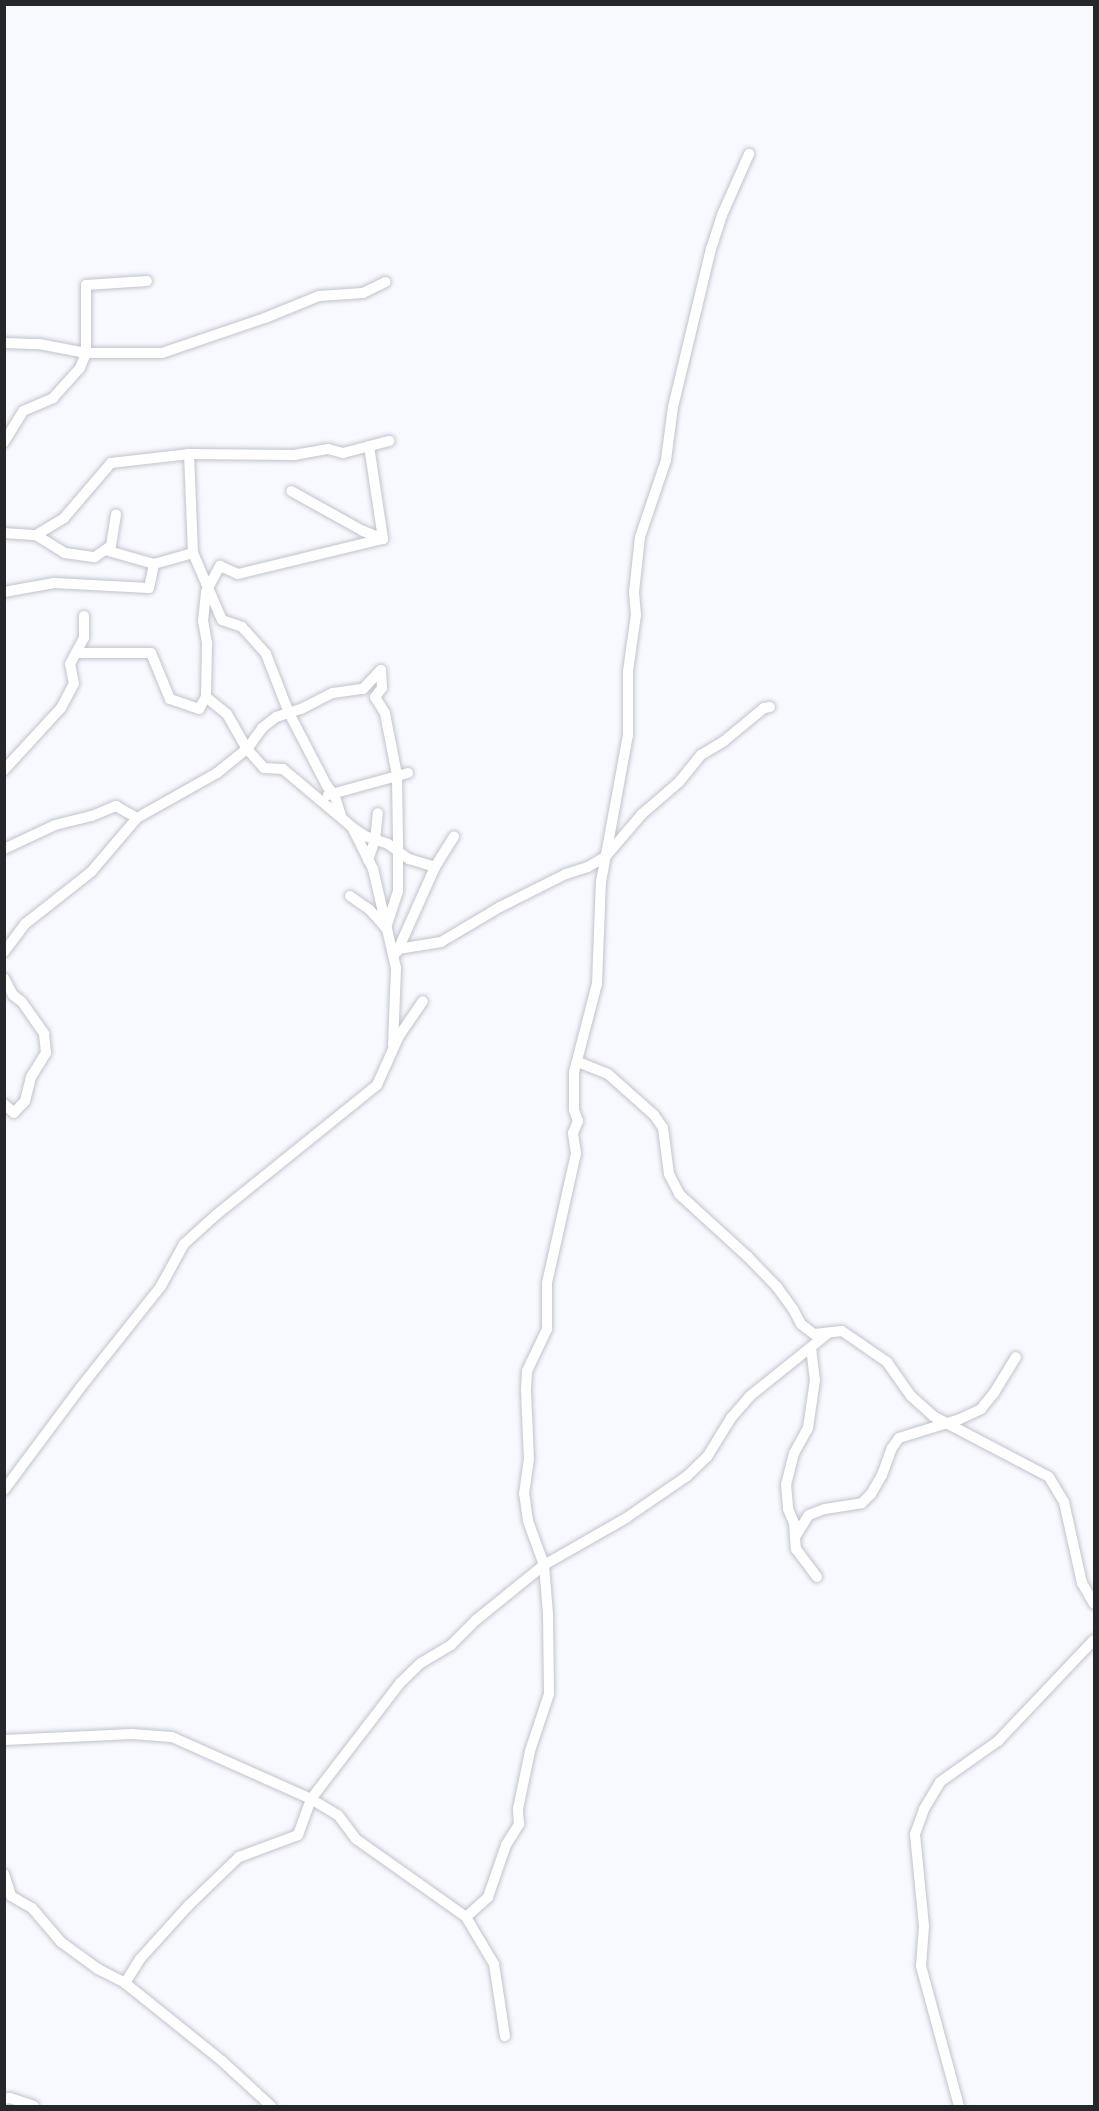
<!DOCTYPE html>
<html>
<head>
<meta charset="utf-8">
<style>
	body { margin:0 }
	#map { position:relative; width:1099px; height:2111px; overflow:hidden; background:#f7f9fe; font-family:Jost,sans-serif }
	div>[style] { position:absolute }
	.roads { filter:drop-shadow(0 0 2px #c0c3cc) drop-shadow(0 0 2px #c0c3cc) }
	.street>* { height:10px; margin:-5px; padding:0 5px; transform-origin:5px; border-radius:5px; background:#fff }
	span { translate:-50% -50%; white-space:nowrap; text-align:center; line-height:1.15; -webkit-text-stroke:4.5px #f7f9fe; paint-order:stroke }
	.frame { position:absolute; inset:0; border:6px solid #26272a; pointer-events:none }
</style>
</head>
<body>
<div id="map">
	<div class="roads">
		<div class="street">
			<div style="left:4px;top:343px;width:35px;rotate:2deg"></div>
			<div style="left:39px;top:344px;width:48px;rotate:10.8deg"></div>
			<div style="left:86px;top:353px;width:76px"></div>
			<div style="left:162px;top:353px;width:109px;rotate:-18.8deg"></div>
			<div style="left:265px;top:318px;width:58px;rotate:-22.2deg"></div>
			<div style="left:319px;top:296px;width:44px;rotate:-3.9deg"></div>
			<div style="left:363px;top:293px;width:25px;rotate:-26deg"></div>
			<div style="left:4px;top:442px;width:36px;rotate:-58deg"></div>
			<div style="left:23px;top:411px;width:33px;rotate:-23deg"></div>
			<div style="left:53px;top:398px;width:40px;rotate:-48deg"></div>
			<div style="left:80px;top:368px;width:16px;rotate:-68deg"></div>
			<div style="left:86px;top:353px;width:68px;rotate:-90deg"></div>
			<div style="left:86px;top:285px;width:61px;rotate:-3.8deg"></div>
			<div style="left:369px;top:446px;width:94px;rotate:81.4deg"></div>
			<div style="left:4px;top:533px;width:32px;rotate:4deg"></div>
			<div style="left:36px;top:535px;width:33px;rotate:-31deg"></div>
			<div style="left:64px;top:518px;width:72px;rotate:-49.5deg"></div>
			<div style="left:111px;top:463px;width:79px;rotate:-6.6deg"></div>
			<div style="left:189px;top:454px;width:105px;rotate:0.5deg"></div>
			<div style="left:294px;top:455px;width:35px;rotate:-10deg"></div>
			<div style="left:328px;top:449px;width:16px;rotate:15deg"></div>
			<div style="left:343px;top:453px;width:48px;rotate:-14.6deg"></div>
			<div style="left:36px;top:535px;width:34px;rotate:32deg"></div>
			<div style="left:65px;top:553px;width:30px;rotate:8deg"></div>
			<div style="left:95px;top:557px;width:19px;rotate:-35deg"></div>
			<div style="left:111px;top:546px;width:32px;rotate:-81deg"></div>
			<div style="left:105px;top:550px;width:51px;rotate:15.9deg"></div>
			<div style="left:193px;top:553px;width:73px;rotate:66.6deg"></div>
			<div style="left:222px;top:620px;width:21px;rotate:19deg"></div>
			<div style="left:242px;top:627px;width:36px;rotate:48deg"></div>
			<div style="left:266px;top:654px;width:63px;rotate:68.7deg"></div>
			<div style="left:289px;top:713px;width:82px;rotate:62.5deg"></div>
			<div style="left:327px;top:786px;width:11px;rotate:49deg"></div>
			<div style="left:334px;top:794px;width:25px;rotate:72deg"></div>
			<div style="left:4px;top:592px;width:51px;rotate:-10.2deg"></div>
			<div style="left:54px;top:583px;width:95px;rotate:3deg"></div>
			<div style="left:149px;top:588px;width:25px;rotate:-78deg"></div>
			<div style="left:154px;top:564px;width:41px;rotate:-15.8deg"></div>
			<div style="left:193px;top:553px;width:99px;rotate:-92.3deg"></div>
			<div style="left:76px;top:653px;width:75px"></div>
			<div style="left:151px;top:653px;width:50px;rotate:67.6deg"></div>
			<div style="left:170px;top:699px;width:31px;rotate:19deg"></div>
			<div style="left:199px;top:709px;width:14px;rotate:-60deg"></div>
			<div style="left:206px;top:697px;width:54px;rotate:-88.9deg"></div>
			<div style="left:207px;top:643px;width:22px;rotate:-100deg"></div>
			<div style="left:203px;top:621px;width:29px;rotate:-84deg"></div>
			<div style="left:206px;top:592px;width:30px;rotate:-62deg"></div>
			<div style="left:220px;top:566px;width:20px;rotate:24deg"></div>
			<div style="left:238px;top:574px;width:149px;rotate:-13.6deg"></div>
			<div style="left:383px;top:539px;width:22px;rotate:-158deg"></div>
			<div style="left:363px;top:531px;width:82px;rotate:-150.9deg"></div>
			<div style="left:206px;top:697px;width:27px;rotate:39deg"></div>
			<div style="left:227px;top:714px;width:40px;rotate:60.3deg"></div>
			<div style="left:247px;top:749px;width:25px;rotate:48deg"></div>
			<div style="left:264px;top:768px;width:19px;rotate:3deg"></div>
			<div style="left:283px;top:769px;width:90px;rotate:40deg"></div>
			<div style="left:352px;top:827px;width:47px;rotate:63.4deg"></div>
			<div style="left:373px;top:869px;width:102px;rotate:76.9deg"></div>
			<div style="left:396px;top:968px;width:77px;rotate:92.2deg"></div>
			<div style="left:4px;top:770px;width:84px;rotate:-47.4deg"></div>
			<div style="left:61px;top:708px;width:27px;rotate:-62deg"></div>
			<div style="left:74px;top:684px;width:20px;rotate:-101deg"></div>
			<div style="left:70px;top:664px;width:30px;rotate:-62deg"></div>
			<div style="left:84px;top:638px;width:22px;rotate:-90deg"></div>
			<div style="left:328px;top:795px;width:83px;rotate:-15.4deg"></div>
			<div style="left:355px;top:829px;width:12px;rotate:35deg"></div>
			<div style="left:365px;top:836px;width:24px;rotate:19deg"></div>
			<div style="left:388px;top:844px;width:26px;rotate:36deg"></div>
			<div style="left:409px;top:859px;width:27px;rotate:17deg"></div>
			<div style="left:4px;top:849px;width:56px;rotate:-25.2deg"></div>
			<div style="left:55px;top:825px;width:38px;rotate:-14deg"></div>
			<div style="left:92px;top:816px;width:26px;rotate:-23deg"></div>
			<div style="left:116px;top:806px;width:24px;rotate:30deg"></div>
			<div style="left:368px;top:860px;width:21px;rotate:-71deg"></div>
			<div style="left:375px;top:840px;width:27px;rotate:-84deg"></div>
			<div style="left:350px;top:896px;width:24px;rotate:35deg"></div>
			<div style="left:370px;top:910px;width:24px;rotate:48deg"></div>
			<div style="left:386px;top:928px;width:38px;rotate:-72deg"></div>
			<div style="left:398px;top:892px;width:50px;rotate:-90deg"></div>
			<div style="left:398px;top:842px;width:67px;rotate:-90.9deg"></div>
			<div style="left:397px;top:775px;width:63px;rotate:-101deg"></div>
			<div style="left:385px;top:713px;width:19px;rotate:-122deg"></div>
			<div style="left:375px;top:697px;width:11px;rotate:-52deg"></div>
			<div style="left:382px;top:688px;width:18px;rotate:-93deg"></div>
			<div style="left:398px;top:949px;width:44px;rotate:-9.2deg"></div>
			<div style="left:441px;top:942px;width:69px;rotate:-30.7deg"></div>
			<div style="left:500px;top:907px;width:74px;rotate:-26.6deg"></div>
			<div style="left:566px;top:874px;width:23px;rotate:-18deg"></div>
			<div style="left:588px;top:867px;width:21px;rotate:-31deg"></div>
			<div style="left:606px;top:856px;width:55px;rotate:-49.4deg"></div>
			<div style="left:642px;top:814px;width:49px;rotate:-40.9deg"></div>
			<div style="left:679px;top:782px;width:35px;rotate:-51deg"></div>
			<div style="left:701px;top:755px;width:27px;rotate:-31deg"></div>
			<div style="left:724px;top:741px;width:52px;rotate:-39.5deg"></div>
			<div style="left:764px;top:708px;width:6px;rotate:-9deg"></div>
			<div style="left:4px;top:952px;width:35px;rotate:-53deg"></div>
			<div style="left:25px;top:924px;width:84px;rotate:-38.2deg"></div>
			<div style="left:91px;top:872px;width:71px;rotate:-49.6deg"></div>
			<div style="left:137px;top:818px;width:92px;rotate:-29.4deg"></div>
			<div style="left:217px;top:773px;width:38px;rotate:-39deg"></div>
			<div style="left:247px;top:749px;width:26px;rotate:-54deg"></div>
			<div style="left:262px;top:728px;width:18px;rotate:-38deg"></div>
			<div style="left:276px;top:717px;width:26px;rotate:-18deg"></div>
			<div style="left:301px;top:709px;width:36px;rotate:-27deg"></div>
			<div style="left:333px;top:693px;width:30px;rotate:-8deg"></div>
			<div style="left:363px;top:689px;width:26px;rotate:-47deg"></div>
			<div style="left:397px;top:952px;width:93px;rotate:-65.9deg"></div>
			<div style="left:435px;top:867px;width:36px;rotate:-58deg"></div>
			<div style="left:4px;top:978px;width:19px;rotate:62deg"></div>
			<div style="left:13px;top:995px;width:11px;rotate:38deg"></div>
			<div style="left:22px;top:1002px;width:39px;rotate:55deg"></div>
			<div style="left:44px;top:1034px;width:19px;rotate:84deg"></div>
			<div style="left:46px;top:1053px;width:28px;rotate:122deg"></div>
			<div style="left:31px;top:1077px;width:25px;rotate:104deg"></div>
			<div style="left:25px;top:1101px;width:16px;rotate:133deg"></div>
			<div style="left:14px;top:1113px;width:13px;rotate:-138deg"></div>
			<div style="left:578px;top:1062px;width:32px;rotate:22deg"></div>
			<div style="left:608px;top:1074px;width:62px;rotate:41.7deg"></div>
			<div style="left:654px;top:1115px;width:16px;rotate:55deg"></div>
			<div style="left:663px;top:1128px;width:46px;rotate:82.6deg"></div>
			<div style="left:669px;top:1174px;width:22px;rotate:63deg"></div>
			<div style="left:679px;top:1194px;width:92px;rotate:42.4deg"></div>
			<div style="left:747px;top:1256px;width:43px;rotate:45.9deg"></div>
			<div style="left:777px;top:1287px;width:27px;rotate:54deg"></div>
			<div style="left:793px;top:1309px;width:17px;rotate:62deg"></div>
			<div style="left:801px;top:1324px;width:16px;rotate:38deg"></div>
			<div style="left:814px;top:1334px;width:28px;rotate:-6deg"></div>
			<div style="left:842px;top:1331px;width:55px;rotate:34.6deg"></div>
			<div style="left:887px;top:1362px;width:42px;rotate:54.8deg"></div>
			<div style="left:911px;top:1396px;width:30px;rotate:42deg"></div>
			<div style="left:933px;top:1416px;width:131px;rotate:27.7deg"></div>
			<div style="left:1049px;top:1477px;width:29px;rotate:59deg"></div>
			<div style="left:1064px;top:1502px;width:83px;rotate:77.5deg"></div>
			<div style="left:1082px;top:1583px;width:24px;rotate:60deg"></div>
			<div style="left:811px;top:1348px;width:32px;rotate:83deg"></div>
			<div style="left:815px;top:1380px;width:49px;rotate:98.3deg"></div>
			<div style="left:808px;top:1428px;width:29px;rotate:119deg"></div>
			<div style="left:794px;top:1453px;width:32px;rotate:104deg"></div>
			<div style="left:786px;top:1484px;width:25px;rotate:85deg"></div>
			<div style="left:788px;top:1509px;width:15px;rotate:67deg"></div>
			<div style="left:794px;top:1523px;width:26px;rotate:86deg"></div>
			<div style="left:796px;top:1549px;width:35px;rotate:53deg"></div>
			<div style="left:4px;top:1490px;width:127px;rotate:-53.3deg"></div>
			<div style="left:80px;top:1388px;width:130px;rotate:-51.5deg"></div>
			<div style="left:161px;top:1286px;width:48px;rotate:-61.3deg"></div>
			<div style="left:184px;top:1244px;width:43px;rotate:-42.2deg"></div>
			<div style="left:216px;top:1215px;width:207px;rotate:-38.9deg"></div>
			<div style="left:377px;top:1085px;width:54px;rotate:-65.8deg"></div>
			<div style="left:399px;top:1036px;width:42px;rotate:-55.6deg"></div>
			<div style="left:795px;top:1537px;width:26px;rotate:-58deg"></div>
			<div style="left:809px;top:1515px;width:17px;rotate:-21deg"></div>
			<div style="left:825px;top:1509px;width:37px;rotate:-9deg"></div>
			<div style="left:862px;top:1503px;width:13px;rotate:-45deg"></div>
			<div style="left:871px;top:1494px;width:22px;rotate:-60deg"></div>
			<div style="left:882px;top:1475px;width:29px;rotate:-70deg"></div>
			<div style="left:892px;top:1448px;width:12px;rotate:-55deg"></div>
			<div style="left:899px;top:1438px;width:64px;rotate:-17.3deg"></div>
			<div style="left:960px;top:1419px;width:23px;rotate:-25deg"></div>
			<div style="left:981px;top:1409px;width:21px;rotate:-51deg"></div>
			<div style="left:994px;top:1393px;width:42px;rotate:-58.6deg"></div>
			<div style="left:4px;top:1740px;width:128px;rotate:-2.7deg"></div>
			<div style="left:132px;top:1734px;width:40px;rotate:4.3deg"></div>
			<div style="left:172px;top:1737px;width:152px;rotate:24deg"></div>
			<div style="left:311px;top:1799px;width:31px;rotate:31deg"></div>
			<div style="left:338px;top:1815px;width:30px;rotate:53deg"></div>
			<div style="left:356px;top:1839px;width:135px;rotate:35.3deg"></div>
			<div style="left:466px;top:1917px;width:55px;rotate:59.2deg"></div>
			<div style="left:494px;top:1964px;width:73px;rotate:81.3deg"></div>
			<div style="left:4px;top:1874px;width:23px;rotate:72deg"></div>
			<div style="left:11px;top:1896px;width:24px;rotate:30deg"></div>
			<div style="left:32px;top:1908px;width:45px;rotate:49.5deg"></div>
			<div style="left:61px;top:1942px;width:46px;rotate:36.1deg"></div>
			<div style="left:98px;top:1969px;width:30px;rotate:27deg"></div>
			<div style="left:125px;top:1983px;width:124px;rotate:38.8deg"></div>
			<div style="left:222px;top:2061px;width:67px;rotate:42.6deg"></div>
			<div style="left:466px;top:1917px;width:30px;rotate:-42deg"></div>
			<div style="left:488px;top:1897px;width:55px;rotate:-70.9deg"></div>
			<div style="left:506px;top:1845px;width:25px;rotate:-58deg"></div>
			<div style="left:519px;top:1824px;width:15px;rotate:-94deg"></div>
			<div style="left:518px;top:1809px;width:59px;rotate:-78.3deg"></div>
			<div style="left:530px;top:1751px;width:60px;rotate:-71.6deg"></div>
			<div style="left:549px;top:1694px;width:80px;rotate:-90.7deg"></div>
			<div style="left:548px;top:1614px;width:49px;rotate:-94.7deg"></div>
			<div style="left:544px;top:1565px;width:47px;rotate:-110deg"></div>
			<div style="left:528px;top:1521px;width:27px;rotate:-98deg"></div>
			<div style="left:524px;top:1494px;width:34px;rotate:-82deg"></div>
			<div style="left:529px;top:1460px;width:70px;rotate:-92.5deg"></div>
			<div style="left:526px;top:1390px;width:19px;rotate:-87deg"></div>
			<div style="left:527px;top:1371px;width:47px;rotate:-64.5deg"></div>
			<div style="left:547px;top:1329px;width:46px;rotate:-90deg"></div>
			<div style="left:547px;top:1283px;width:133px;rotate:-77.4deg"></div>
			<div style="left:576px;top:1153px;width:20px;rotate:-99deg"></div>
			<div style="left:573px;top:1133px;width:13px;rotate:-67deg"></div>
			<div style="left:578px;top:1121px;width:12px;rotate:-110deg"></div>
			<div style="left:574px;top:1110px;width:38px;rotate:-90deg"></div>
			<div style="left:574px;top:1072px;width:91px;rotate:-75.4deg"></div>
			<div style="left:597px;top:984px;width:102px;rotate:-87.8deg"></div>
			<div style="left:601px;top:882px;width:149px;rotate:-79.6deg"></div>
			<div style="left:628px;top:735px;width:64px;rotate:-90deg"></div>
			<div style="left:628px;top:671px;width:57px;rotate:-81.9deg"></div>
			<div style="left:636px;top:615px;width:23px;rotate:-95deg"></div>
			<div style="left:634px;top:592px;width:55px;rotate:-83.8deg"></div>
			<div style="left:640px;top:537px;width:81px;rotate:-71.3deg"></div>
			<div style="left:666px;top:460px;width:53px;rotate:-82.5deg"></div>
			<div style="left:673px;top:407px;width:163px;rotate:-76.5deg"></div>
			<div style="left:711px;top:249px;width:36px;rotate:-72deg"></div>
			<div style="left:722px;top:215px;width:67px;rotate:-66.1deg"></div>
			<div style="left:125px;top:1983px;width:28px;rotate:-58deg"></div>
			<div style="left:140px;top:1959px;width:72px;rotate:-47.8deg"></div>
			<div style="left:188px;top:1906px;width:71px;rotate:-43.9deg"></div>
			<div style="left:239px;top:1857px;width:63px;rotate:-20.4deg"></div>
			<div style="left:298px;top:1835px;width:38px;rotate:-70deg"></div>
			<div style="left:311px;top:1799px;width:146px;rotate:-52.5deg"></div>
			<div style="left:400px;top:1683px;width:29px;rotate:-44deg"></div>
			<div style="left:421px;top:1663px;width:35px;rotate:-31deg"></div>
			<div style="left:451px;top:1645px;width:35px;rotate:-45deg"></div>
			<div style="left:476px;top:1620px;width:87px;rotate:-39deg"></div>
			<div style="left:544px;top:1565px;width:95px;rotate:-29.8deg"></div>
			<div style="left:626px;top:1518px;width:74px;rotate:-34.5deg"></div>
			<div style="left:687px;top:1476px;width:28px;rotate:-44deg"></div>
			<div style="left:707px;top:1457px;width:46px;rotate:-58.4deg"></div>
			<div style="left:731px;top:1418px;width:29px;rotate:-49deg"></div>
			<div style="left:750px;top:1396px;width:99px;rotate:-38.8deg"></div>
			<div style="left:4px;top:2099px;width:6px;rotate:-9deg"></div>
			<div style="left:10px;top:2098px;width:25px;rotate:18deg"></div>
			<div style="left:959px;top:2106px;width:145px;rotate:-105.2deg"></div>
			<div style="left:921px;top:1966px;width:40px;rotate:-85.7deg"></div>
			<div style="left:924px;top:1926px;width:92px;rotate:-95.6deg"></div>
			<div style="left:915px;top:1834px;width:27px;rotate:-70deg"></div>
			<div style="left:924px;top:1809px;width:31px;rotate:-59deg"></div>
			<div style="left:940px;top:1782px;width:71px;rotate:-35.3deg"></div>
			<div style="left:998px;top:1741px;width:139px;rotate:-46.5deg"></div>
		</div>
	</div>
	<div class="frame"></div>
</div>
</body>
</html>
